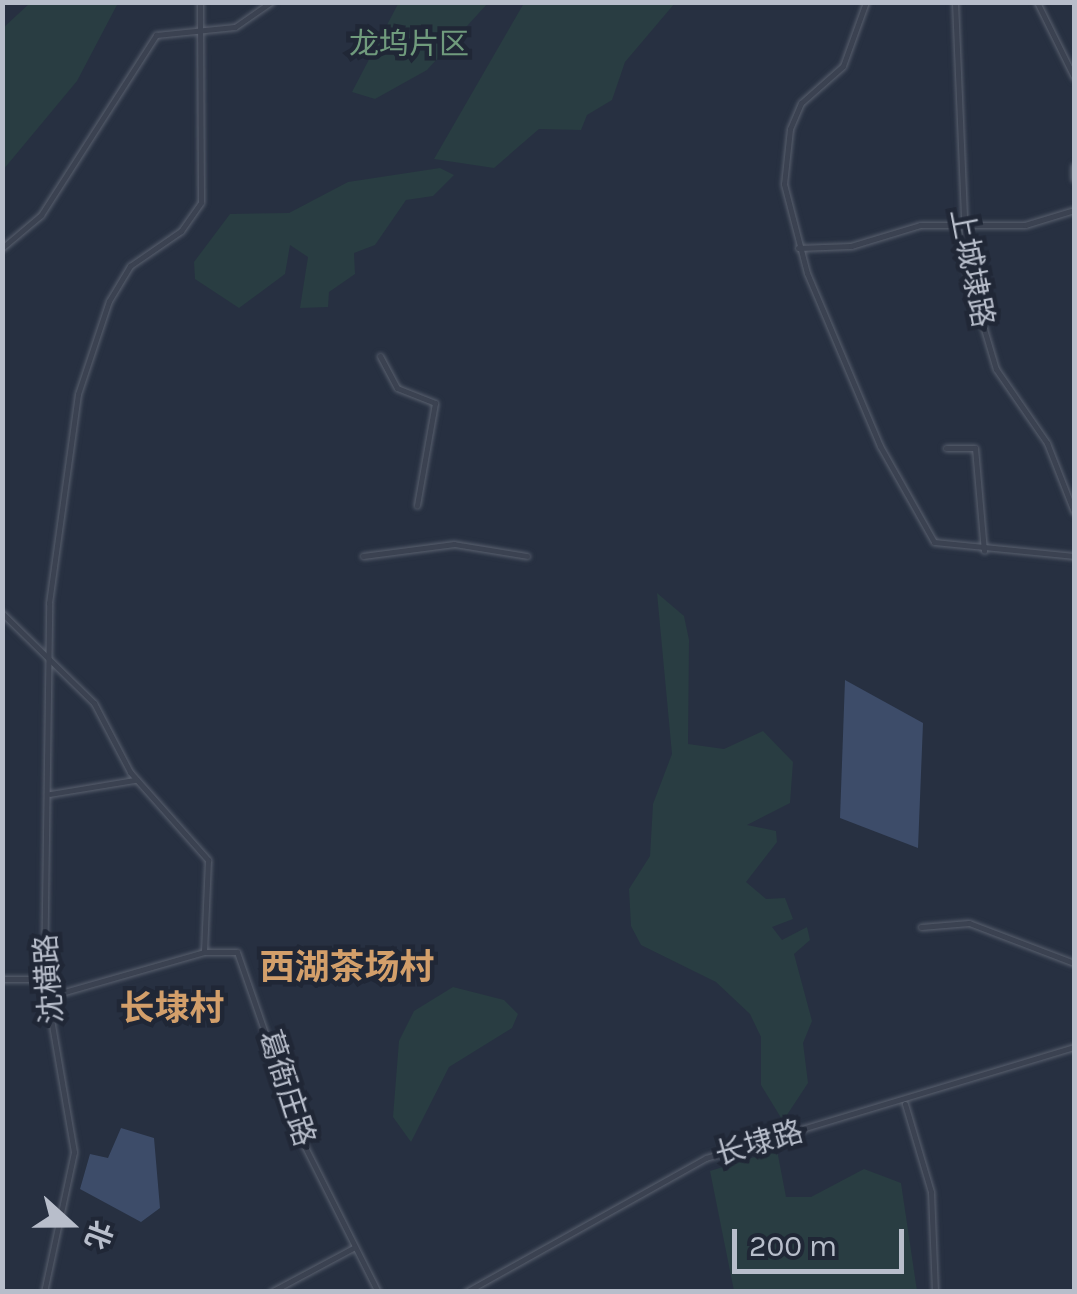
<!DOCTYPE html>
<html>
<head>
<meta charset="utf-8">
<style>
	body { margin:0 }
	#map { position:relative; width:1077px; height:1294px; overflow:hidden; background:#273041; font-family:Karla,"Noto Sans SC",sans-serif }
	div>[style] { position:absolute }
	.green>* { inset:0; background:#293d42 }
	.water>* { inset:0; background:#3d4c69 }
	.roads { filter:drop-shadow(0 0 2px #59606e) drop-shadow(0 0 2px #59606e) }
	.minor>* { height:5px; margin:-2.5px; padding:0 2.5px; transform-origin:2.5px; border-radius:2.5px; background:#3b4251 }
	span { translate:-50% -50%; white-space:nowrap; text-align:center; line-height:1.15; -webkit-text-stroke:9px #202736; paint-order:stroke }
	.park-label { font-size:30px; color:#709b7d }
	.street-label { font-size:30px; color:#b8becb }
	.quarter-label { font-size:35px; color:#d39f6a; font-weight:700 }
	.frame { position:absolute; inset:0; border:5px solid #b8becb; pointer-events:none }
	.north { position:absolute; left:20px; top:1174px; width:100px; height:100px; -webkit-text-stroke:8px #202736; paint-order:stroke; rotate:111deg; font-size:28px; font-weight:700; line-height:40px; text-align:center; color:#b8becb }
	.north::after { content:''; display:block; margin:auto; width:35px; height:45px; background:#b8becb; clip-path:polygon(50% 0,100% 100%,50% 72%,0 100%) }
	.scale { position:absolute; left:732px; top:1229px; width:172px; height:45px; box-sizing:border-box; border:5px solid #b8becb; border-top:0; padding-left:12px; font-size:30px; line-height:35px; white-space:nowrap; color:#b8becb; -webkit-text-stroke:8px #202736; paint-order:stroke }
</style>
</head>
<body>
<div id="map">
	<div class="green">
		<div style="clip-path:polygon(399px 2px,488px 3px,427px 70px,375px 99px,352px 92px)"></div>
		<div style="clip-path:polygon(30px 3px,118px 3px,77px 81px,3px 170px,3px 28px)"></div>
		<div style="clip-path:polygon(524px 3px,675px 3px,625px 62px,612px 100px,587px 115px,581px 130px,539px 129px,494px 168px,434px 159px)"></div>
		<div style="clip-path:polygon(440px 168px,454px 175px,433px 196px,406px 200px,375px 245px,354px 253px,355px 274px,329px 292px,328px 307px,300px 308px,308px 257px,290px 245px,285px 274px,239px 308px,195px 279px,194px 262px,230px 214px,289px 213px,348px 182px)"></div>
		<div style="clip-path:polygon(657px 593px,684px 616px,689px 640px,688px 744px,724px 749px,763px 731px,793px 762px,790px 803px,747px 825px,776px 831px,777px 842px,746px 882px,766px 899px,785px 898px,793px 919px,772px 927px,782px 940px,807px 927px,810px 940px,794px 954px,812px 1021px,803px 1043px,808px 1083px,783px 1121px,761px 1085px,761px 1037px,750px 1014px,716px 982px,641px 945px,631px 926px,629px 889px,650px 856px,653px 804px,672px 754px)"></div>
		<div style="clip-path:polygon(453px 987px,504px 1000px,518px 1014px,512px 1028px,449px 1067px,411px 1142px,393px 1117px,399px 1041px,414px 1011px)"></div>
		<div style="clip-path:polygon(777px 1150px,786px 1197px,811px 1197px,864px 1169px,901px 1183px,917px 1291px,734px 1291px,710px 1171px)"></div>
	</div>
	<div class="water">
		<div style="clip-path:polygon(845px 680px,923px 723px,918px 848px,840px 818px)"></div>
		<div style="clip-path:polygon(121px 1128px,154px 1138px,160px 1208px,141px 1222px,80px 1189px,90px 1154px,108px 1158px)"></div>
	</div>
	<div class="roads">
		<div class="minor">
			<div style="left:866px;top:2px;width:68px;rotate:109.8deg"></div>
			<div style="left:843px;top:66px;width:56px;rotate:138.6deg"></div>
			<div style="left:801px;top:103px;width:28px;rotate:113deg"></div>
			<div style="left:790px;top:129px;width:55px;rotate:96.2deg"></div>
			<div style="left:784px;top:184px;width:92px;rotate:75.5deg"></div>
			<div style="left:807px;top:273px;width:188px;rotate:67.1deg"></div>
			<div style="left:880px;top:446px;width:110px;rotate:60.6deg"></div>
			<div style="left:934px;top:542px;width:141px;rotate:5.7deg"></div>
			<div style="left:955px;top:2px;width:266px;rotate:87.6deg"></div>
			<div style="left:966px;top:268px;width:105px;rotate:73.5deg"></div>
			<div style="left:996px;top:369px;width:90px;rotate:55.4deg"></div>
			<div style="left:1047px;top:443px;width:74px;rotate:68.6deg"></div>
			<div style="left:1037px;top:2px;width:84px;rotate:63.7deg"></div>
			<div style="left:1074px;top:166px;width:13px;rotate:90deg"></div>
			<div style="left:2px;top:248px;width:51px;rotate:-40.2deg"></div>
			<div style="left:41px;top:215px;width:214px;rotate:-57.4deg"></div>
			<div style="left:156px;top:35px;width:79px;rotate:-5.8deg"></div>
			<div style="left:235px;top:27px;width:44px;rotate:-34.8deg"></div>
			<div style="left:798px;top:248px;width:53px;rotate:-2.2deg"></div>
			<div style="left:851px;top:246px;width:72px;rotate:-16.9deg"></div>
			<div style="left:920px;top:225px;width:105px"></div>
			<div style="left:1025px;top:225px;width:51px;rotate:-17deg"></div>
			<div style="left:380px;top:356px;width:36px;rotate:62deg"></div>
			<div style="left:397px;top:388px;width:41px;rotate:21.5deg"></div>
			<div style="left:435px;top:403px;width:104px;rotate:100deg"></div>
			<div style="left:946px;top:448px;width:29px"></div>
			<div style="left:975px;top:448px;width:103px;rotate:85deg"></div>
			<div style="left:363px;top:556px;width:92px;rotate:-7.5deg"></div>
			<div style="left:454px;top:544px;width:74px;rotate:9.3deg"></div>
			<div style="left:2px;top:613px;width:129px;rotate:44.4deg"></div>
			<div style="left:94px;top:703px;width:78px;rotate:62.4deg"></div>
			<div style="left:130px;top:772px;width:118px;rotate:48.4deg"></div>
			<div style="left:208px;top:860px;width:92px;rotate:92.5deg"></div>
			<div style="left:50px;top:794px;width:86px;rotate:-9.4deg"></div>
			<div style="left:921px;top:927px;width:48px;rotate:-4.8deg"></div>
			<div style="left:969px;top:923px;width:112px;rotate:20.9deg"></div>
			<div style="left:2px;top:979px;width:42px"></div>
			<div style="left:47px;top:997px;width:163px;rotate:-16deg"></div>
			<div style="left:204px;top:952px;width:33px"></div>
			<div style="left:237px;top:952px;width:202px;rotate:70.9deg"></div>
			<div style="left:303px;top:1143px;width:167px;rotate:63.3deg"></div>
			<div style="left:905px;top:1104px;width:92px;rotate:73.5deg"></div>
			<div style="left:931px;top:1192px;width:100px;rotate:87.7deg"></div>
			<div style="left:44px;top:1292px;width:143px;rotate:-77.9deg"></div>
			<div style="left:74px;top:1152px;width:176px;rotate:-99.8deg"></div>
			<div style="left:44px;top:979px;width:376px;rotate:-89.2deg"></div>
			<div style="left:49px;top:603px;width:211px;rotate:-82.1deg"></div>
			<div style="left:78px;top:394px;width:98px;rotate:-71.6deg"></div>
			<div style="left:109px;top:301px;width:41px;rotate:-59deg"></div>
			<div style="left:130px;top:266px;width:62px;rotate:-34.5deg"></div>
			<div style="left:181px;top:231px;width:35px;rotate:-55deg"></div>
			<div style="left:201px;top:202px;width:200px;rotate:-90.3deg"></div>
			<div style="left:271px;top:1292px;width:95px;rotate:-28.2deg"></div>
			<div style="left:466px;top:1292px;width:275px;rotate:-29.2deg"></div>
			<div style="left:706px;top:1158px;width:384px;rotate:-16.8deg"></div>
		</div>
	</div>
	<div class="park-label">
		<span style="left:409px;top:44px">龙坞片区</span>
	</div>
	<div class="street-label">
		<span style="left:972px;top:268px;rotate:79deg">上城埭路</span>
		<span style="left:49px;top:979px;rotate:-94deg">沈横路</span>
		<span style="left:287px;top:1088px;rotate:72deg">葛衙庄路</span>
		<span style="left:759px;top:1143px;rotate:-16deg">长埭路</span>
	</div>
	<div class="quarter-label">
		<span style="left:347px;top:968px">西湖茶场村</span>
		<span style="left:172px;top:1009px">长埭村</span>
	</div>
	<div class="frame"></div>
	<div class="north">北</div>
	<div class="scale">200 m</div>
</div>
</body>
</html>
